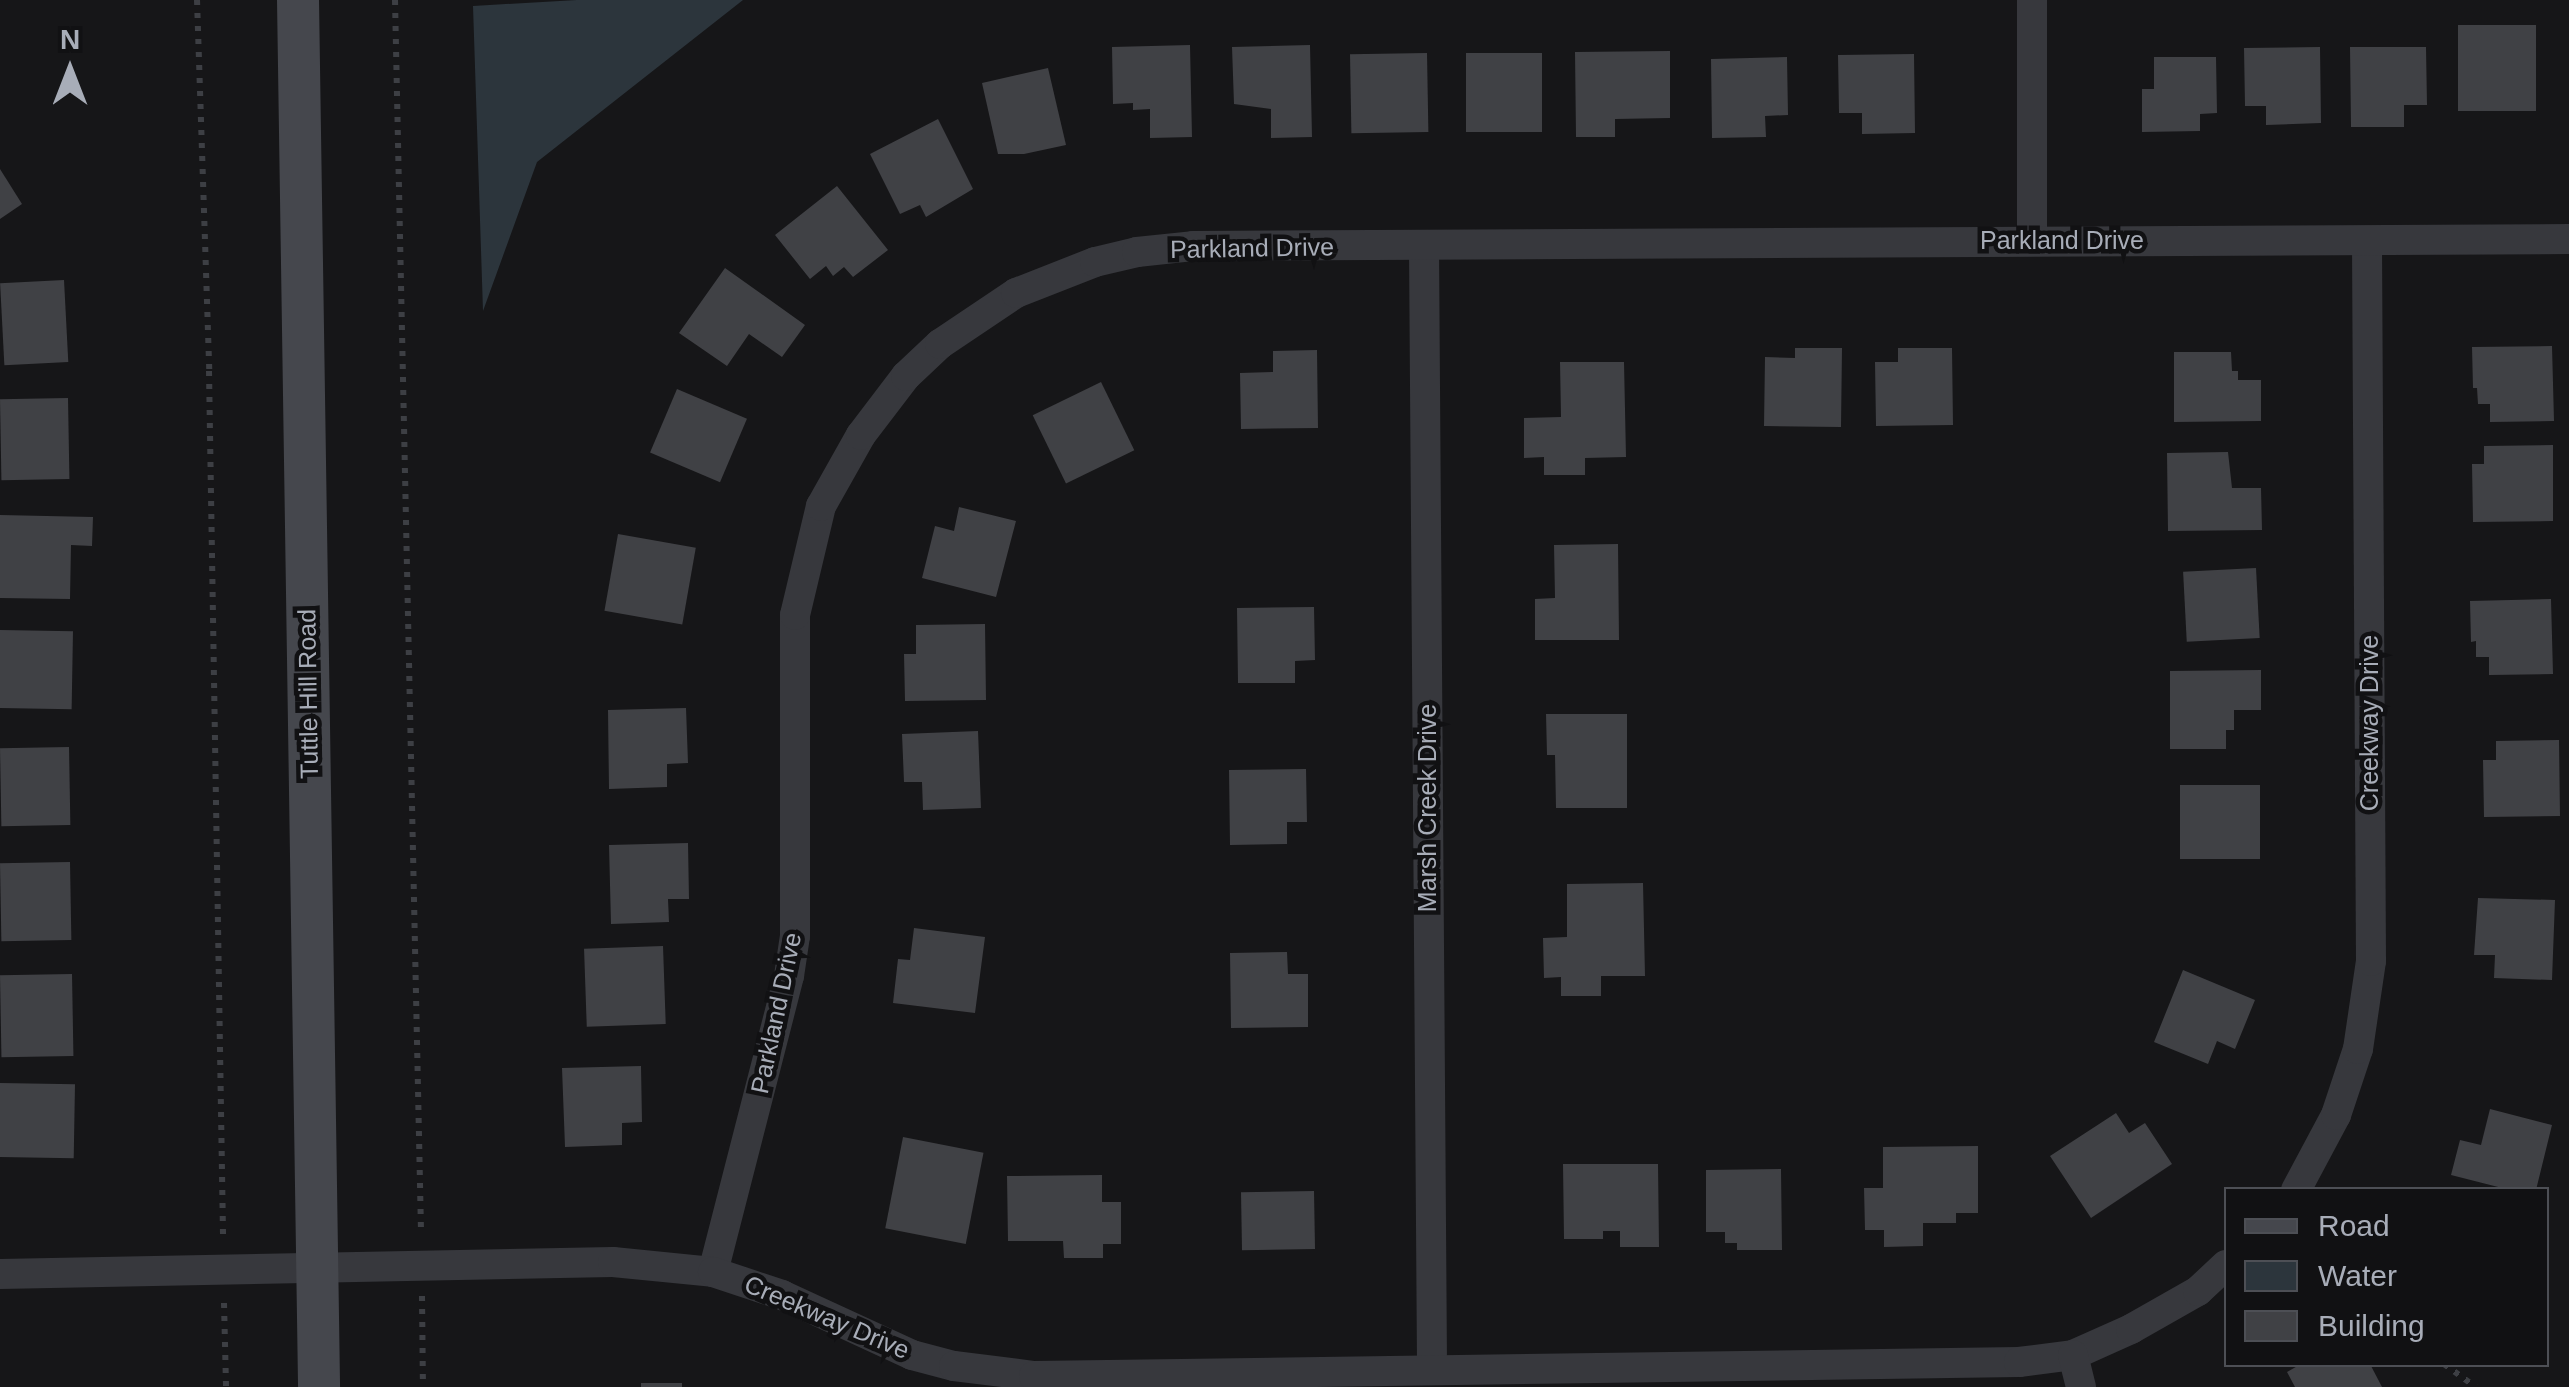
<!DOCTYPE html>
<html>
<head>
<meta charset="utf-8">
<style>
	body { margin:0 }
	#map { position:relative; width:2569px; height:1387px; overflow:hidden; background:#161618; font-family:Helvetica,sans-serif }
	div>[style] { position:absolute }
	.water>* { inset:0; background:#2c353c }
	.building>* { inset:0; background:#404145; transform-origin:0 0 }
	.path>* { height:6px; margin-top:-3px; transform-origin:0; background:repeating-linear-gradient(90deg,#3d3f44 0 5px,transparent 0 13px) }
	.minor>* { height:30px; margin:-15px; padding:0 15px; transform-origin:15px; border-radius:15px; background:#37383d }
	.secondary>* { height:42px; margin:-21px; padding:0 21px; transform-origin:21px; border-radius:21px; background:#45474d }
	span { translate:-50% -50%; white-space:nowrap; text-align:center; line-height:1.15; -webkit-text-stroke:9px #111113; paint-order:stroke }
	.street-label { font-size:25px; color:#a8adb8 }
	.legend { position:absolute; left:2224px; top:1187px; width:325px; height:180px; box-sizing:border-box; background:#111113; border:2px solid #4d4f55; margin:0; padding:12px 18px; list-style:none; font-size:30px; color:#a8adb8 }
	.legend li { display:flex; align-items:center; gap:20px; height:50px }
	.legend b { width:50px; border:2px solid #4d4f55 }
	.north { position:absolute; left:20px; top:20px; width:100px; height:100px; -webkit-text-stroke:8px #111113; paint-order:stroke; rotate:0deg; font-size:28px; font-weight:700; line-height:40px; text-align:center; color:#a8adb8 }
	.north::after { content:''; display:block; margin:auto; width:35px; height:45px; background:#a8adb8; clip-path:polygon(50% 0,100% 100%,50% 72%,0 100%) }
</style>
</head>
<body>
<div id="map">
	<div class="water">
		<div style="clip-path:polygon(577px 0,743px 0,537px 162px,483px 311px,473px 6px)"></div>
	</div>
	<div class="building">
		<div style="left:2458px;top:25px;width:78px;height:86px"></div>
		<div style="clip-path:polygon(1190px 45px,1192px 137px,1150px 138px,1150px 109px,1133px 110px,1133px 103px,1113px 104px,1112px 47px)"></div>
		<div style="clip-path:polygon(1310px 45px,1312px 137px,1271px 138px,1271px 109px,1234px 104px,1232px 47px)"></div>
		<div style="clip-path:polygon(2320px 47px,2321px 123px,2266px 125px,2266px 106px,2245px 106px,2244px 48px)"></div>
		<div style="clip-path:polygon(2350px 47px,2426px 47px,2427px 105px,2404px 105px,2404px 127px,2351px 127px)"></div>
		<div style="clip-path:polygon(1670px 51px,1670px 118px,1615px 119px,1615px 137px,1576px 137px,1575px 52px)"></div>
		<div style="left:1427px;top:53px;width:79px;height:77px;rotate:89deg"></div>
		<div style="left:1466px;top:53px;width:76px;height:79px"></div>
		<div style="clip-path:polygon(1914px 54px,1915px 133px,1862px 134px,1862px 113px,1839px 113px,1838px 55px)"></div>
		<div style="clip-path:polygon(1787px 57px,1788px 115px,1765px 116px,1766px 137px,1712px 138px,1711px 59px)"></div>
		<div style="clip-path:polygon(2154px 57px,2216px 57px,2217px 113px,2200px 114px,2200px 131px,2142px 132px,2142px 89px,2154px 89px)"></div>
		<div style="clip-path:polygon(1048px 68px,1066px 145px,1024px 154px,998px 154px,982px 83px)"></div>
		<div style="clip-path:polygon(938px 119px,973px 189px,926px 217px,920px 205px,900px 214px,870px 154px)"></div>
		<div style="clip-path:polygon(0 169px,22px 204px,0 219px)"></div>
		<div style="clip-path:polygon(837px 186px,888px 250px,853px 277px,844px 267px,833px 276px,826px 266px,810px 279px,775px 235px)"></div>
		<div style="clip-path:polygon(725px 268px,805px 325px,782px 357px,749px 334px,727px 366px,679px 333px)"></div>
		<div style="left:64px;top:280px;width:82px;height:64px;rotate:87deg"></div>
		<div style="clip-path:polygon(2552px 346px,2554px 421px,2490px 422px,2490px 404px,2478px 404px,2477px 388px,2473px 388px,2472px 347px)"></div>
		<div style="clip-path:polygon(1795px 348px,1842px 348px,1841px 427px,1764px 426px,1765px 357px,1795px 358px)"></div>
		<div style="clip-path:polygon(1898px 348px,1952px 348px,1953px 425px,1876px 426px,1875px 362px,1898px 362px)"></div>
		<div style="clip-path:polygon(1317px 350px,1318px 428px,1241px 429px,1240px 373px,1273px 372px,1273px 351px)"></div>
		<div style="clip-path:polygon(2174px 352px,2231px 352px,2232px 371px,2238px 371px,2238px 380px,2261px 380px,2261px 421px,2174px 422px)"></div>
		<div style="clip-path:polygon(1560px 362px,1624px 362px,1626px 457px,1585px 458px,1585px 475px,1544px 475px,1544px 457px,1524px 458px,1524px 418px,1561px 417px)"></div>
		<div style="left:1101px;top:382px;width:76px;height:76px;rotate:64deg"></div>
		<div style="left:677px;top:389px;width:76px;height:69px;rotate:23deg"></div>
		<div style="left:68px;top:398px;width:81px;height:68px;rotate:89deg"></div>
		<div style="clip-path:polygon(2553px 445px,2553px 521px,2473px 522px,2472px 464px,2484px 464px,2484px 446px)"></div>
		<div style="clip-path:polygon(2228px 452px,2232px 488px,2261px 488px,2262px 530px,2168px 531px,2167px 453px)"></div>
		<div style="clip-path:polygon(959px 507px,1016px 521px,996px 597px,922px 578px,935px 526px,954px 531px)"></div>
		<div style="clip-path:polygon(0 515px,93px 517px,92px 546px,71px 545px,70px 599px,0 598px)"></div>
		<div style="left:618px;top:534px;width:79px;height:78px;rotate:10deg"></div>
		<div style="clip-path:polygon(1618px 544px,1619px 640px,1535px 640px,1535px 599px,1555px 598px,1554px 545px)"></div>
		<div style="left:2256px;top:568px;width:70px;height:73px;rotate:87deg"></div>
		<div style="clip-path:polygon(2551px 599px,2553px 674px,2489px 675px,2489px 657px,2476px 657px,2476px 641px,2471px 642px,2470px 601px)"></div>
		<div style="clip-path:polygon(1314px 607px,1315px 660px,1295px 661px,1295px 683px,1238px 683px,1237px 608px)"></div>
		<div style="clip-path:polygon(985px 624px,986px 700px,905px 701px,904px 654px,916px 654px,916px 625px)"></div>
		<div style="left:0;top:630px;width:73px;height:78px;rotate:1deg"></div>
		<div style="clip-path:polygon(2261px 670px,2261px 710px,2234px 710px,2234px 730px,2226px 730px,2226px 749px,2170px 749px,2170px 671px)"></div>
		<div style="clip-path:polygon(686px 708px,688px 763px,667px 764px,667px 787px,609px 789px,608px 710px)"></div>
		<div style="clip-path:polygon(1546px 714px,1627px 714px,1627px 808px,1556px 808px,1555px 755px,1547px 755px)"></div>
		<div style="clip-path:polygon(978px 731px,981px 808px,923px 810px,922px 782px,904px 782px,902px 734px)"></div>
		<div style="clip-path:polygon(2559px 740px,2560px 816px,2484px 817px,2483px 760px,2496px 760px,2496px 741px)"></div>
		<div style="left:69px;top:747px;width:78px;height:69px;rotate:89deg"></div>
		<div style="clip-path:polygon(1306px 769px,1307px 822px,1287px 822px,1287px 844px,1230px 845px,1229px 770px)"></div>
		<div style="left:2180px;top:785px;width:80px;height:74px"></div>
		<div style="clip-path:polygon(688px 843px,689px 899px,668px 899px,669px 922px,611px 924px,609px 845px)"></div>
		<div style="left:70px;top:862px;width:78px;height:70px;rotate:89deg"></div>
		<div style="clip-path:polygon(1643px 883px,1645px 976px,1601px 976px,1601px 996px,1561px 996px,1561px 977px,1544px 978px,1543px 938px,1567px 937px,1567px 884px)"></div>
		<div style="clip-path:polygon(2478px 898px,2555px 900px,2552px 980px,2494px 978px,2495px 955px,2474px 955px)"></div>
		<div style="clip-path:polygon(914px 928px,985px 937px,975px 1013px,893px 1003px,898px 959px,910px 960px)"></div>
		<div style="left:663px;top:946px;width:78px;height:79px;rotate:88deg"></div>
		<div style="clip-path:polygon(1287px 952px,1288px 974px,1308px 974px,1308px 1027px,1231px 1028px,1230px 953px)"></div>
		<div style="clip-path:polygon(2183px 970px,2255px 1000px,2235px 1049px,2217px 1041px,2208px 1064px,2154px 1042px)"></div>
		<div style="left:72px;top:974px;width:82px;height:72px;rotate:89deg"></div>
		<div style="clip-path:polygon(641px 1066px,642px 1122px,622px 1123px,622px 1145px,565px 1147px,562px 1068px)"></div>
		<div style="left:0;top:1083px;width:75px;height:74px;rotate:1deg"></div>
		<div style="clip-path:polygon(2490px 1109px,2552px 1125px,2536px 1190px,2510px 1190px,2451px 1175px,2460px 1140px,2481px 1145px)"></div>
		<div style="clip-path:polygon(2116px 1113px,2129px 1133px,2145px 1123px,2172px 1164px,2091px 1218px,2050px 1156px)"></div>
		<div style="left:903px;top:1137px;width:82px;height:93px;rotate:11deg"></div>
		<div style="clip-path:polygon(1978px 1146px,1978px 1213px,1956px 1213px,1956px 1223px,1923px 1223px,1923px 1246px,1884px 1247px,1884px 1230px,1865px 1230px,1864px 1188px,1883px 1188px,1883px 1147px)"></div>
		<div style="clip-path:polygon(1563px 1164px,1658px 1164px,1659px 1247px,1620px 1247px,1620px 1231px,1603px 1231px,1603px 1239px,1564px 1239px)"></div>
		<div style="clip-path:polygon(1781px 1169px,1782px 1250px,1737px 1250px,1737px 1243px,1725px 1243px,1725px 1232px,1706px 1232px,1706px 1170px)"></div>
		<div style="clip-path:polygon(1102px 1175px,1102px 1202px,1121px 1202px,1121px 1244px,1103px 1244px,1103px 1258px,1064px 1258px,1063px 1241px,1008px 1241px,1007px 1176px)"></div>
		<div style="left:1314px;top:1191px;width:58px;height:73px;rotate:89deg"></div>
		<div style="clip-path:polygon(2301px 1364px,2370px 1364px,2382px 1387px,2295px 1387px,2287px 1372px)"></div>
		<div style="left:641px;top:1383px;width:41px;height:4px"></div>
	</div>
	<div class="path">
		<div style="left:197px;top:0;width:371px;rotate:88.1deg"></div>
		<div style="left:209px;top:371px;width:865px;rotate:89.07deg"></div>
		<div style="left:395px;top:0;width:1233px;rotate:88.79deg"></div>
		<div style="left:422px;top:1296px;width:91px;rotate:89.4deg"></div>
		<div style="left:224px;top:1303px;width:84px;rotate:88.6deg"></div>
		<div style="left:2444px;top:1364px;width:39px;rotate:36deg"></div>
	</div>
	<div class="minor">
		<div style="left:2032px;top:239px;width:239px;rotate:-90deg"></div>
		<div style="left:1424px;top:246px;width:1124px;rotate:89.59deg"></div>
		<div style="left:2296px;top:1190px;width:85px;rotate:-61.9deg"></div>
		<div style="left:2336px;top:1115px;width:70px;rotate:-71.6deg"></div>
		<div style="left:2358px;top:1049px;width:89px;rotate:-81.6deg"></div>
		<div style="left:2371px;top:961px;width:720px;rotate:-90.32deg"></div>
		<div style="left:713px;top:1272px;width:306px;rotate:-75.6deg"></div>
		<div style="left:789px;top:976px;width:40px;rotate:-81.5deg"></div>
		<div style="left:795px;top:936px;width:321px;rotate:-90deg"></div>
		<div style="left:795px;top:615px;width:112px;rotate:-76.6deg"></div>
		<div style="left:821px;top:506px;width:81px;rotate:-60.6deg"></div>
		<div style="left:861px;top:435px;width:74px;rotate:-52.7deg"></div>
		<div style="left:906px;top:376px;width:47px;rotate:-43.3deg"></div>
		<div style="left:940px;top:344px;width:92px;rotate:-33.9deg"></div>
		<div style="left:1016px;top:293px;width:85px;rotate:-21.4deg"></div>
		<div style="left:1095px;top:262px;width:43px;rotate:-13.4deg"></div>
		<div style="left:1137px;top:252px;width:56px;rotate:-6.1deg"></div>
		<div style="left:1193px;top:246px;width:1376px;rotate:-0.29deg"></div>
		<div style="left:0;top:1274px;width:613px;rotate:-1.12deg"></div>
		<div style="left:613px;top:1262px;width:100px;rotate:5.7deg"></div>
		<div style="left:713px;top:1272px;width:73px;rotate:18.4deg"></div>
		<div style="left:782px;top:1295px;width:143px;rotate:24.8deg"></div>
		<div style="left:912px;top:1355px;width:43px;rotate:14.7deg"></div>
		<div style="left:954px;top:1366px;width:81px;rotate:7.1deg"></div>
		<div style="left:1034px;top:1376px;width:985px;rotate:-0.81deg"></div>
		<div style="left:2019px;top:1362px;width:54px;rotate:-7.4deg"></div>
		<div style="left:2073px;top:1355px;width:64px;rotate:-24.1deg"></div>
		<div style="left:2131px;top:1329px;width:77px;rotate:-29.6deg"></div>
		<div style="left:2198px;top:1291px;width:38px;rotate:-43deg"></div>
		<div style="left:2073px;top:1355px;width:33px;rotate:76deg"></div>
	</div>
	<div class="secondary">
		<div style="left:298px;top:0;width:1387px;rotate:89.13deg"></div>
	</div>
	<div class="street-label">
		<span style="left:2062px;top:240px">Parkland Drive</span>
		<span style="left:1252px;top:248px;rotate:-1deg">Parkland Drive</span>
		<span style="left:308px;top:694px;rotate:-91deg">Tuttle Hill Road</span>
		<span style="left:2369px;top:723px;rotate:-90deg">Creekway Drive</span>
		<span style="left:1427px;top:808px;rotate:-90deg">Marsh Creek Drive</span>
		<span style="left:776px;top:1013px;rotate:-78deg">Parkland Drive</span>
		<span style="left:827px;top:1317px;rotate:23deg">Creekway Drive</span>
	</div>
	<ul class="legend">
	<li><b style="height:12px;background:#45474d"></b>Road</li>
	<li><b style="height:28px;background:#2c353c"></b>Water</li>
	<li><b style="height:28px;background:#404145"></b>Building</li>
	</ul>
	<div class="north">N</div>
</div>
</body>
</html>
